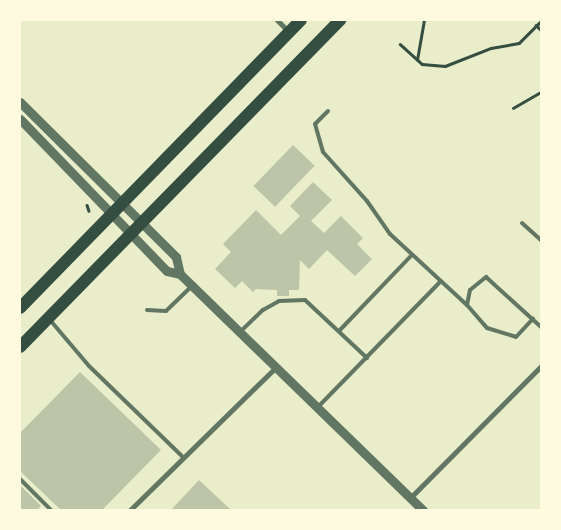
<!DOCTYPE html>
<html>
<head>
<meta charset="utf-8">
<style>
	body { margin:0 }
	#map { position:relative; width:561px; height:530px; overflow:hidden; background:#e9edc9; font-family:"Archivo Narrow",sans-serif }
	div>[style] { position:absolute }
	.building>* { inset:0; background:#bcc5a7; transform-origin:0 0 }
	.path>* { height:2.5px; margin:-1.25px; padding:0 1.25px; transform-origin:1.25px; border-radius:1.25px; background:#344e41 }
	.service>* { height:4px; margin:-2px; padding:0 2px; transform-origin:2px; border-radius:2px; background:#617663 }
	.minor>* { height:5px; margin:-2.5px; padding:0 2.5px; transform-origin:2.5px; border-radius:2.5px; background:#617663 }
	.tertiary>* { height:9px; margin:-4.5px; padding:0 4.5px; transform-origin:4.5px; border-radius:4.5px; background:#617663 }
	.primary>* { height:12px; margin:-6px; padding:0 6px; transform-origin:6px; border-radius:6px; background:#344e41 }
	span { translate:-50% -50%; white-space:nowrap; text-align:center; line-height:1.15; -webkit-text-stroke:4px #fefae0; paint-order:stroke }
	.frame { position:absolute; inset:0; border:21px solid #fefae0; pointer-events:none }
</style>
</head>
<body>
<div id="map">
	<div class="building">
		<div style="left:293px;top:145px;width:30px;height:57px;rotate:44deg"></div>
		<div style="clip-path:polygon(313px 182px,332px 200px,311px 221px,324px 233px,341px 216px,363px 238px,357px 244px,372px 259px,355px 276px,327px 250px,309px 269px,300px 260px,299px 290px,289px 290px,289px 296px,277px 296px,277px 290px,256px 289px,253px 292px,242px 281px,235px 288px,215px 269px,231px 252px,223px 244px,256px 210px,281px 235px,300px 216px,290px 206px)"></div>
		<div style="clip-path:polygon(80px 372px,161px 450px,102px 510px,61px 510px,20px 471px,20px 433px)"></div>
		<div style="clip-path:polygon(199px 480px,231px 510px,171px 510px)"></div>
		<div style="clip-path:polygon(20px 485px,41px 506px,37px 510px,20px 510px)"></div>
	</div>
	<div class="path">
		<div style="left:536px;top:25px;width:7px;rotate:45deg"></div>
		<div style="left:400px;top:44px;width:30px;rotate:42deg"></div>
		<div style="left:422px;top:64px;width:23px;rotate:5deg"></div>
		<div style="left:445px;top:66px;width:49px;rotate:-21.4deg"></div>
		<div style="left:491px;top:48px;width:28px;rotate:-10deg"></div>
		<div style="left:519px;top:43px;width:31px;rotate:-45deg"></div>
		<div style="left:417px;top:60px;width:41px;rotate:-80.1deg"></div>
		<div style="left:513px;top:108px;width:32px;rotate:-30deg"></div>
		<div style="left:87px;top:205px;width:6px;rotate:72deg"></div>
	</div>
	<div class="service">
		<div style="left:328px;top:111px;width:18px;rotate:135deg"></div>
		<div style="left:315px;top:124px;width:29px;rotate:74deg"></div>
		<div style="left:323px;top:152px;width:66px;rotate:48.1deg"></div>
		<div style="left:367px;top:201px;width:40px;rotate:55.1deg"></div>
		<div style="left:390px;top:234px;width:105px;rotate:42.7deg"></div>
		<div style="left:467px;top:305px;width:30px;rotate:49deg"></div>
		<div style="left:487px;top:328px;width:30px;rotate:17deg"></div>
		<div style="left:516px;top:337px;width:25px;rotate:-47deg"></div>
		<div style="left:522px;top:223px;width:25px;rotate:42deg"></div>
		<div style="left:467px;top:305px;width:15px;rotate:-79deg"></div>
		<div style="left:470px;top:290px;width:21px;rotate:-39deg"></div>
		<div style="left:486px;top:277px;width:74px;rotate:42.3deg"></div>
		<div style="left:147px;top:310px;width:19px;rotate:3deg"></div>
		<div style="left:166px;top:311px;width:36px;rotate:-44deg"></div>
		<div style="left:50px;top:320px;width:60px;rotate:49.7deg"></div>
		<div style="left:89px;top:366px;width:129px;rotate:44.1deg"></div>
		<div style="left:339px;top:331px;width:105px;rotate:-46.2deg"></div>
		<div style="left:240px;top:332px;width:32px;rotate:-44deg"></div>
		<div style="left:263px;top:310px;width:18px;rotate:-29deg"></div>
		<div style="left:279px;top:301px;width:26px;rotate:-2deg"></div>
		<div style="left:305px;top:300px;width:85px;rotate:43.1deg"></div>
		<div style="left:318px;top:407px;width:175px;rotate:-45.7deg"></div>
		<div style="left:20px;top:479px;width:44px;rotate:45deg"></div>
	</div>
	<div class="minor">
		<div style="left:277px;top:20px;width:17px;rotate:45deg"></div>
		<div style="left:410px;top:498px;width:186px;rotate:-45.2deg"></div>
		<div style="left:130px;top:510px;width:202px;rotate:-44.4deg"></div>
	</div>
	<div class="tertiary">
		<div style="left:20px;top:102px;width:220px;rotate:44.8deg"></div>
		<div style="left:176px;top:257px;width:17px;rotate:77deg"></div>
		<div style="left:20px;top:119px;width:211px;rotate:46deg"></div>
		<div style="left:167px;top:271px;width:13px;rotate:13deg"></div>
		<div style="left:180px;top:274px;width:339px;rotate:44.2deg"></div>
	</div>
	<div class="primary">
		<div style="left:20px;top:308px;width:402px;rotate:-45.7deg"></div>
		<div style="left:20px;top:347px;width:458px;rotate:-45.6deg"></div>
	</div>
	<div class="frame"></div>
</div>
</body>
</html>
